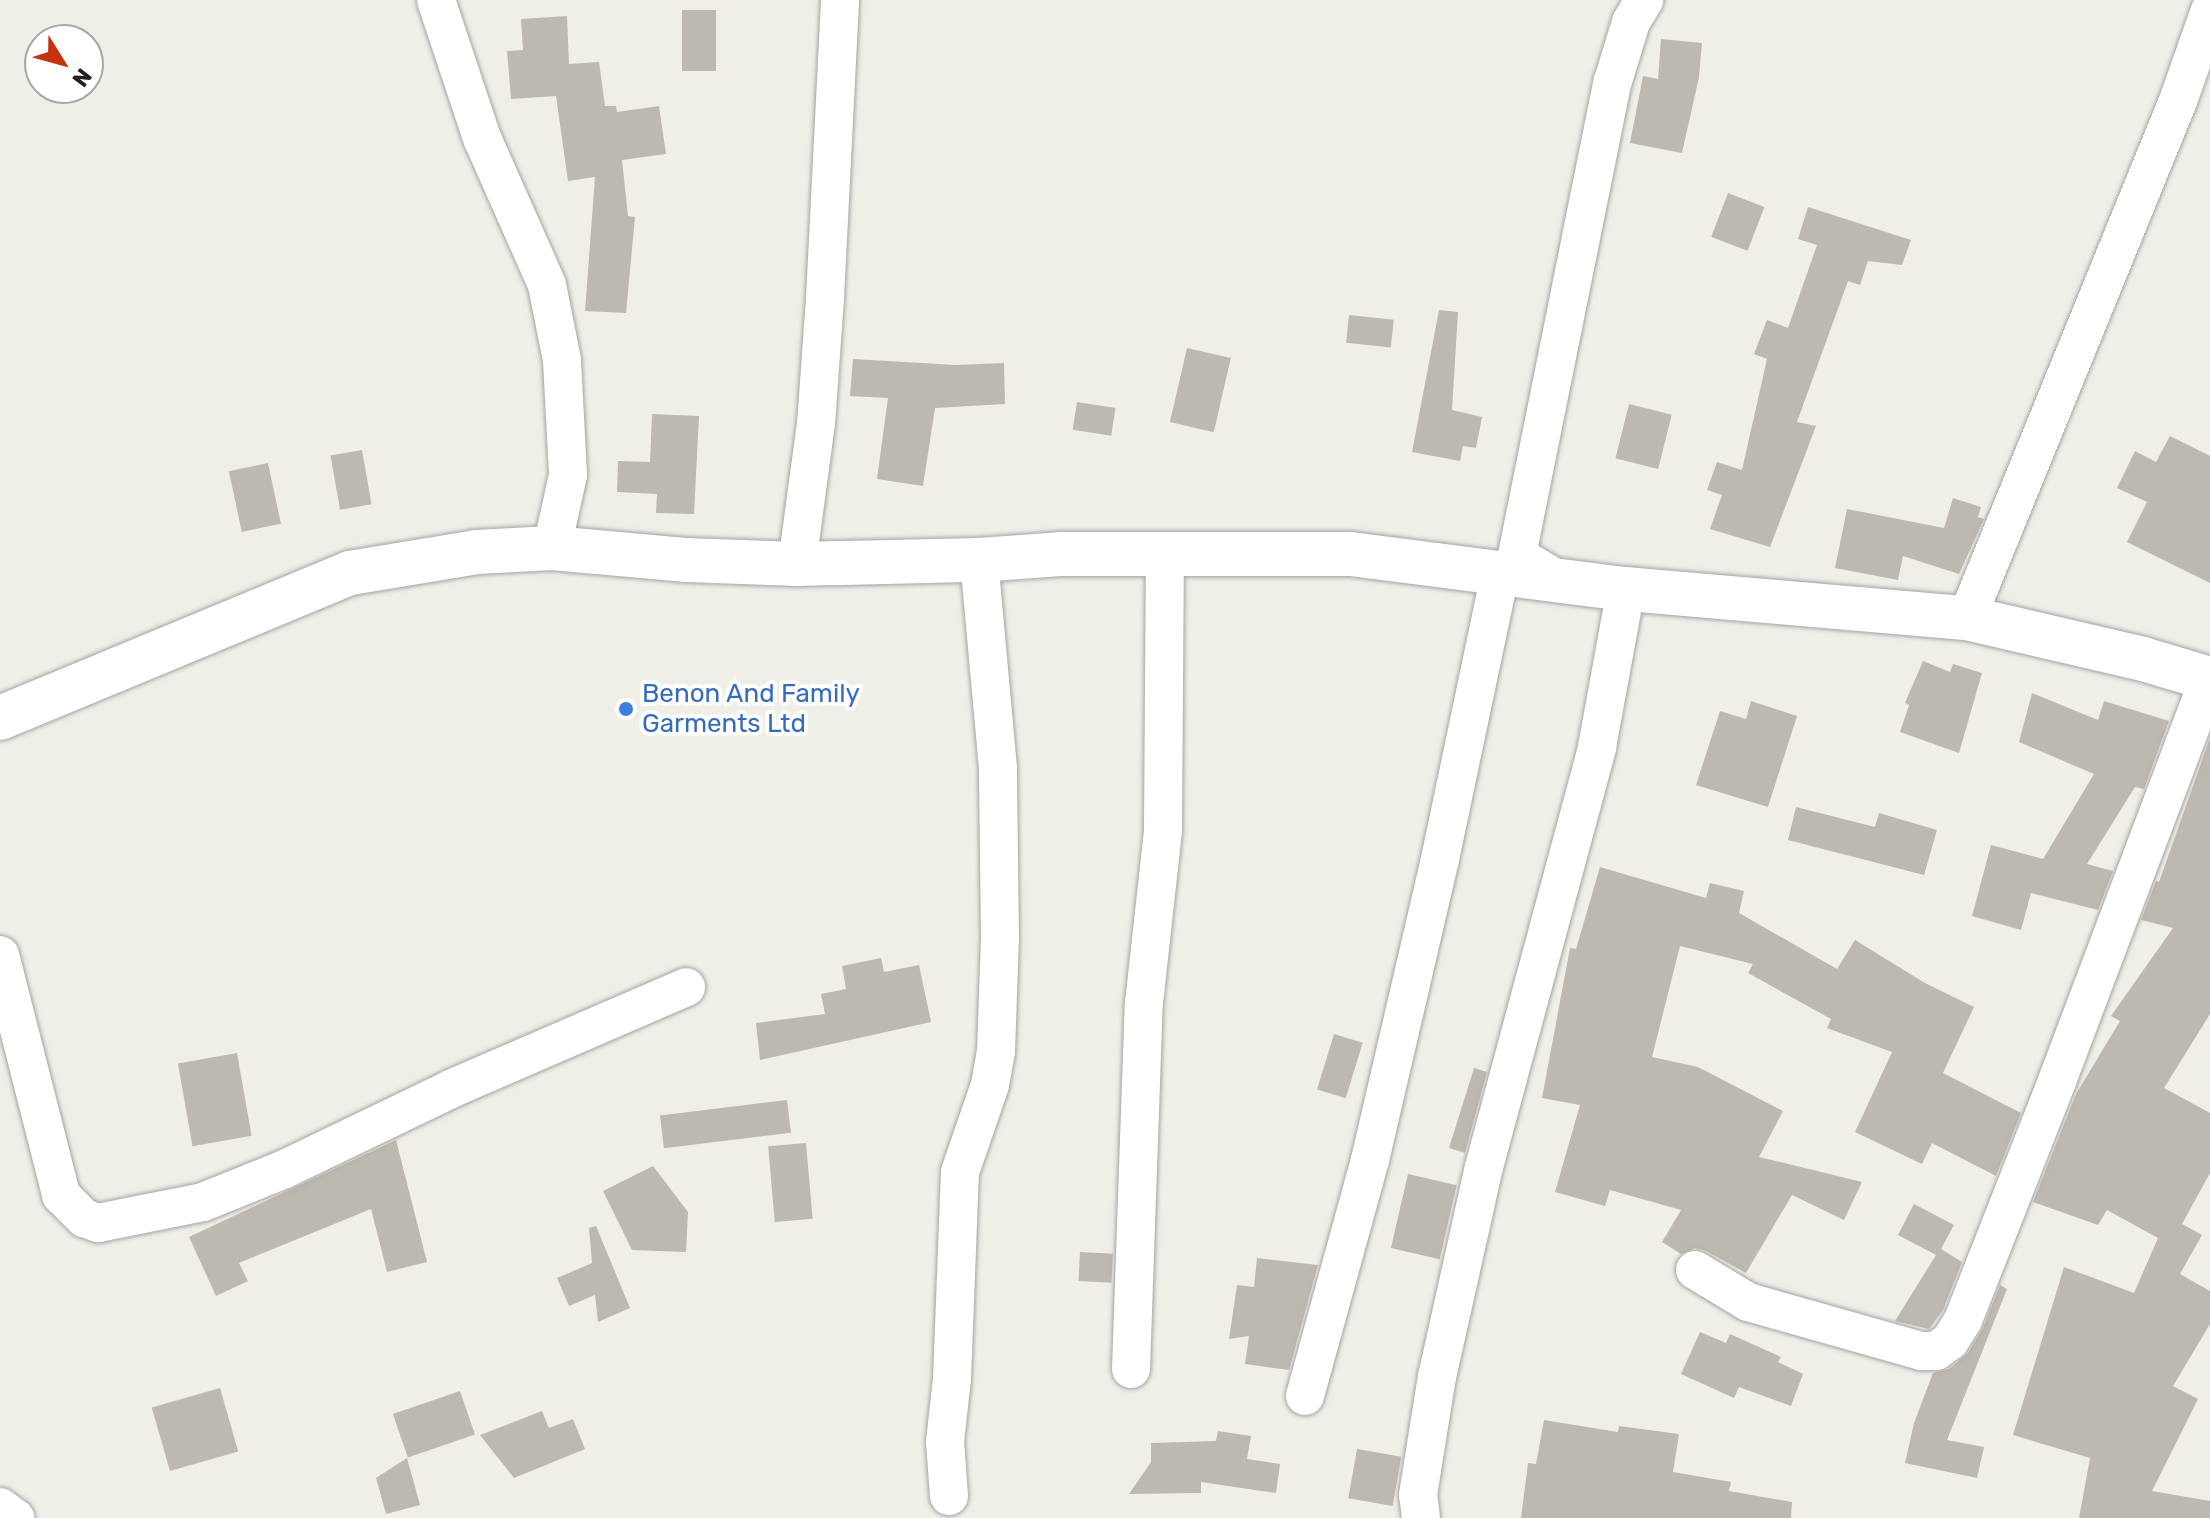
<!DOCTYPE html>
<html>
<head>
<meta charset="utf-8">
<style>
	body { margin:0 }
	#map { position:relative; width:2210px; height:1518px; overflow:hidden; background:#f0efe7; font-family:Rubik,sans-serif }
	div>[style] { position:absolute }
	.building>* { inset:0; background:#bdb8b0; transform-origin:0 0 }
	.roads { filter:drop-shadow(0 0 2px #a4a4a4) drop-shadow(0 0 2px #a4a4a4) }
	.minor>* { height:38px; margin:-19px; padding:0 19px; transform-origin:19px; border-radius:19px; background:#fff }
	.tertiary>* { height:44px; margin:-22px; padding:0 22px; transform-origin:22px; border-radius:22px; background:#fff }
	.dots>* { width:22px; height:22px; translate:-50% -50%; box-sizing:border-box; border:4px solid #fff; border-radius:50% }
	span { translate:-50% -50%; white-space:nowrap; text-align:center; line-height:1.15; -webkit-text-stroke:8px #fff; paint-order:stroke }
	.shop-label { font-size:26px; color:#366cbe }
	.left { translate:0 -50%; text-align:left }
	.north { position:absolute; left:24px; top:24px; width:80px; height:80px; box-sizing:border-box; background:#fff; border:2px solid #a6a6a6; border-radius:50%; rotate:127deg; font-size:22px; font-weight:700; line-height:32px; text-align:center; color:#202020 }
	.north::after { content:''; display:block; margin:auto; width:28px; height:36px; background:#c4330b; clip-path:polygon(50% 0,100% 100%,50% 72%,0 100%) }
</style>
</head>
<body>
<div id="map">
	<div class="building">
		<div style="left:682px;top:10px;width:34px;height:61px"></div>
		<div style="clip-path:polygon(567px 16px,569px 64px,599px 62px,605px 106px,616px 106px,617px 112px,659px 106px,666px 154px,622px 160px,628px 216px,635px 217px,626px 313px,585px 311px,595px 177px,568px 181px,556px 96px,511px 99px,507px 51px,523px 50px,521px 19px)"></div>
		<div style="clip-path:polygon(1661px 39px,1702px 43px,1699px 77px,1682px 153px,1630px 143px,1643px 76px,1658px 79px)"></div>
		<div style="left:1728px;top:193px;width:39px;height:47px;rotate:21deg"></div>
		<div style="clip-path:polygon(1808px 207px,1911px 240px,1902px 265px,1868px 261px,1860px 285px,1848px 281px,1797px 422px,1816px 426px,1770px 547px,1710px 529px,1722px 495px,1707px 490px,1717px 462px,1742px 470px,1767px 359px,1754px 354px,1767px 320px,1788px 328px,1817px 245px,1798px 239px)"></div>
		<div style="clip-path:polygon(1439px 310px,1458px 312px,1452px 410px,1482px 417px,1476px 448px,1463px 446px,1460px 461px,1412px 452px)"></div>
		<div style="left:1349px;top:315px;width:45px;height:28px;rotate:6deg"></div>
		<div style="left:1187px;top:348px;width:45px;height:76px;rotate:13deg"></div>
		<div style="clip-path:polygon(853px 359px,956px 365px,1004px 363px,1005px 404px,935px 408px,923px 486px,877px 479px,888px 398px,850px 396px)"></div>
		<div style="left:1077px;top:402px;width:39px;height:28px;rotate:9deg"></div>
		<div style="left:1629px;top:404px;width:44px;height:56px;rotate:14deg"></div>
		<div style="clip-path:polygon(652px 414px,699px 416px,694px 514px,656px 513px,657px 494px,617px 492px,618px 461px,650px 462px)"></div>
		<div style="clip-path:polygon(2170px 436px,2210px 456px,2210px 583px,2127px 542px,2147px 502px,2117px 488px,2135px 451px,2156px 462px)"></div>
		<div style="left:362px;top:450px;width:55px;height:32px;rotate:80deg"></div>
		<div style="left:268px;top:463px;width:62px;height:40px;rotate:78deg"></div>
		<div style="clip-path:polygon(1953px 498px,1981px 507px,1978px 517px,1984px 519px,1959px 574px,1903px 556px,1898px 580px,1835px 568px,1847px 509px,1944px 528px)"></div>
		<div style="clip-path:polygon(1923px 661px,1950px 672px,1953px 664px,1982px 673px,1959px 753px,1900px 732px,1909px 705px,1905px 703px)"></div>
		<div style="clip-path:polygon(2032px 693px,2098px 720px,2104px 701px,2169px 721px,2144px 789px,2135px 787px,2087px 864px,2113px 871px,2098px 910px,2031px 893px,2021px 930px,1972px 916px,1991px 845px,2043px 859px,2094px 774px,2019px 742px)"></div>
		<div style="clip-path:polygon(1751px 701px,1797px 716px,1768px 807px,1696px 785px,1720px 711px,1746px 719px)"></div>
		<div style="clip-path:polygon(2210px 738px,2210px 1014px,2164px 1088px,2210px 1113px,2210px 1173px,2182px 1224px,2202px 1235px,2180px 1274px,2210px 1291px,2210px 1324px,2173px 1386px,2198px 1399px,2152px 1491px,2210px 1501px,2210px 1518px,2079px 1518px,2090px 1458px,2013px 1435px,2064px 1267px,2134px 1293px,2158px 1238px,2107px 1210px,2098px 1225px,2033px 1202px,2076px 1094px,2120px 1021px,2111px 1016px,2173px 928px,2141px 920px,2156px 881px,2159px 882px)"></div>
		<div style="clip-path:polygon(1796px 807px,1875px 827px,1879px 813px,1937px 830px,1924px 875px,1788px 840px)"></div>
		<div style="clip-path:polygon(1600px 867px,1706px 898px,1710px 883px,1744px 891px,1739px 913px,1837px 969px,1855px 940px,1925px 983px,1974px 1007px,1943px 1073px,2021px 1113px,1996px 1176px,1932px 1143px,1922px 1164px,1855px 1132px,1892px 1052px,1827px 1028px,1831px 1019px,1748px 973px,1753px 964px,1680px 946px,1652px 1057px,1698px 1067px,1783px 1111px,1759px 1157px,1862px 1182px,1844px 1220px,1792px 1195px,1746px 1273px,1706px 1251px,1695px 1248px,1681px 1254px,1662px 1242px,1681px 1210px,1610px 1190px,1605px 1206px,1555px 1192px,1580px 1105px,1542px 1098px,1570px 948px,1576px 949px)"></div>
		<div style="clip-path:polygon(881px 958px,884px 972px,919px 965px,931px 1022px,760px 1060px,756px 1023px,825px 1014px,821px 994px,846px 989px,842px 966px)"></div>
		<div style="left:1334px;top:1034px;width:30px;height:58px;rotate:17deg"></div>
		<div style="left:237px;top:1053px;width:84px;height:60px;rotate:80deg"></div>
		<div style="clip-path:polygon(1474px 1068px,1487px 1072px,1465px 1153px,1449px 1148px)"></div>
		<div style="left:787px;top:1100px;width:33px;height:128px;rotate:83deg"></div>
		<div style="clip-path:polygon(396px 1140px,427px 1262px,387px 1272px,371px 1209px,239px 1263px,248px 1281px,216px 1296px,189px 1237px)"></div>
		<div style="left:806px;top:1143px;width:76px;height:38px;rotate:85deg"></div>
		<div style="clip-path:polygon(653px 1166px,688px 1212px,686px 1252px,632px 1250px,603px 1191px)"></div>
		<div style="left:1408px;top:1174px;width:50px;height:76px;rotate:13deg"></div>
		<div style="clip-path:polygon(1914px 1204px,1954px 1225px,1941px 1249px,1962px 1262px,1943px 1310px,1929px 1329px,1895px 1321px,1936px 1255px,1898px 1235px)"></div>
		<div style="clip-path:polygon(596px 1226px,630px 1308px,598px 1322px,595px 1295px,569px 1306px,557px 1278px,592px 1263px,589px 1228px)"></div>
		<div style="left:1080px;top:1252px;width:33px;height:29px;rotate:3deg"></div>
		<div style="clip-path:polygon(1257px 1258px,1318px 1265px,1289px 1370px,1245px 1364px,1249px 1336px,1229px 1339px,1237px 1285px,1254px 1287px)"></div>
		<div style="clip-path:polygon(2000px 1285px,2007px 1289px,1947px 1440px,1984px 1447px,1977px 1478px,1905px 1463px,1914px 1423px,1933px 1373px,1949px 1369px,1968px 1353px,1983px 1328px)"></div>
		<div style="clip-path:polygon(1700px 1332px,1726px 1343px,1730px 1334px,1781px 1357px,1778px 1362px,1803px 1374px,1791px 1406px,1739px 1387px,1734px 1398px,1681px 1374px)"></div>
		<div style="left:220px;top:1388px;width:66px;height:71px;rotate:74deg"></div>
		<div style="left:460px;top:1391px;width:46px;height:71px;rotate:71deg"></div>
		<div style="clip-path:polygon(542px 1411px,549px 1428px,573px 1419px,585px 1449px,514px 1478px,480px 1435px)"></div>
		<div style="clip-path:polygon(1544px 1420px,1618px 1432px,1619px 1426px,1679px 1434px,1673px 1472px,1731px 1482px,1729px 1491px,1792px 1502px,1791px 1518px,1521px 1518px,1528px 1463px,1536px 1464px)"></div>
		<div style="clip-path:polygon(1218px 1431px,1251px 1436px,1247px 1459px,1280px 1464px,1276px 1493px,1201px 1482px,1201px 1493px,1129px 1494px,1151px 1462px,1151px 1443px,1216px 1441px)"></div>
		<div style="left:1357px;top:1449px;width:45px;height:50px;rotate:10deg"></div>
		<div style="clip-path:polygon(407px 1458px,420px 1505px,386px 1514px,376px 1478px)"></div>
	</div>
	<div class="roads">
		<div class="minor">
			<div style="left:436px;top:0;width:145px;rotate:71.6deg"></div>
			<div style="left:482px;top:138px;width:161px;rotate:66.1deg"></div>
			<div style="left:547px;top:285px;width:76px;rotate:78.7deg"></div>
			<div style="left:562px;top:360px;width:115px;rotate:87deg"></div>
			<div style="left:568px;top:475px;width:75px;rotate:102.4deg"></div>
			<div style="left:797px;top:564px;width:141px;rotate:-82.3deg"></div>
			<div style="left:816px;top:424px;width:126px;rotate:-85.9deg"></div>
			<div style="left:825px;top:298px;width:298px;rotate:-87.1deg"></div>
			<div style="left:1555px;top:578px;width:44px;rotate:-148.8deg"></div>
			<div style="left:1517px;top:555px;width:484px;rotate:-78.6deg"></div>
			<div style="left:1613px;top:81px;width:62px;rotate:-73deg"></div>
			<div style="left:1631px;top:22px;width:26px;rotate:-59deg"></div>
			<div style="left:1967px;top:618px;width:558px;rotate:-67.8deg"></div>
			<div style="left:2178px;top:101px;width:96px;rotate:-70.6deg"></div>
			<div style="left:0;top:955px;width:248px;rotate:75.7deg"></div>
			<div style="left:61px;top:1195px;width:33px;rotate:45deg"></div>
			<div style="left:84px;top:1218px;width:15px;rotate:20deg"></div>
			<div style="left:98px;top:1223px;width:107px;rotate:-11.3deg"></div>
			<div style="left:203px;top:1202px;width:88px;rotate:-21.9deg"></div>
			<div style="left:285px;top:1169px;width:187px;rotate:-25.7deg"></div>
			<div style="left:453px;top:1088px;width:254px;rotate:-23.4deg"></div>
			<div style="left:1695px;top:1270px;width:62px;rotate:31.1deg"></div>
			<div style="left:1748px;top:1302px;width:180px;rotate:15.8deg"></div>
			<div style="left:1921px;top:1351px;width:15px"></div>
			<div style="left:1936px;top:1351px;width:17px;rotate:-36deg"></div>
			<div style="left:1950px;top:1341px;width:25px;rotate:-58deg"></div>
			<div style="left:1963px;top:1320px;width:257px;rotate:-68.5deg"></div>
			<div style="left:2057px;top:1081px;width:431px;rotate:-69.3deg"></div>
			<div style="left:1131px;top:1369px;width:366px;rotate:-88deg"></div>
			<div style="left:1144px;top:1003px;width:174px;rotate:-83.7deg"></div>
			<div style="left:1163px;top:830px;width:276px;rotate:-89.6deg"></div>
			<div style="left:1305px;top:1396px;width:245px;rotate:-74.6deg"></div>
			<div style="left:1370px;top:1160px;width:309px;rotate:-76.9deg"></div>
			<div style="left:1440px;top:859px;width:295px;rotate:-78.1deg"></div>
			<div style="left:949px;top:1496px;width:54px;rotate:-94.2deg"></div>
			<div style="left:945px;top:1442px;width:63px;rotate:-83.7deg"></div>
			<div style="left:952px;top:1379px;width:207px;rotate:-87.8deg"></div>
			<div style="left:960px;top:1172px;width:92px;rotate:-71deg"></div>
			<div style="left:990px;top:1085px;width:34px;rotate:-80deg"></div>
			<div style="left:996px;top:1052px;width:113px;rotate:-88deg"></div>
			<div style="left:1000px;top:939px;width:171px;rotate:-90.7deg"></div>
			<div style="left:998px;top:768px;width:209px;rotate:-95.2deg"></div>
			<div style="left:0;top:1507px;width:19px;rotate:36deg"></div>
			<div style="left:1421px;top:1518px;width:23px;rotate:-97deg"></div>
			<div style="left:1418px;top:1495px;width:120px;rotate:-80.9deg"></div>
			<div style="left:1437px;top:1377px;width:215px;rotate:-77.4deg"></div>
			<div style="left:1484px;top:1167px;width:435px;rotate:-74.9deg"></div>
			<div style="left:1597px;top:747px;width:161px;rotate:-79.6deg"></div>
		</div>
		<div class="tertiary">
			<div style="left:0;top:718px;width:379px;rotate:-22.5deg"></div>
			<div style="left:350px;top:573px;width:129px;rotate:-9.4deg"></div>
			<div style="left:477px;top:552px;width:75px;rotate:-3.1deg"></div>
			<div style="left:552px;top:548px;width:136px;rotate:5.1deg"></div>
			<div style="left:687px;top:560px;width:110px;rotate:2.1deg"></div>
			<div style="left:797px;top:564px;width:182px;rotate:-1.3deg"></div>
			<div style="left:979px;top:560px;width:81px;rotate:-4.2deg"></div>
			<div style="left:1060px;top:554px;width:291px"></div>
			<div style="left:1351px;top:554px;width:277px;rotate:7.3deg"></div>
			<div style="left:1626px;top:589px;width:342px;rotate:4.9deg"></div>
			<div style="left:1967px;top:618px;width:181px;rotate:13.1deg"></div>
			<div style="left:2143px;top:659px;width:70px;rotate:16.6deg"></div>
		</div>
	</div>
	<div class="dots">
		<div style="left:626px;top:709px;background:#3f7fe0"></div>
	</div>
	<div class="shop-label">
		<span class="left" style="left:642px;top:709px">Benon And Family<br>Garments Ltd</span>
	</div>
	<div class="north">N</div>
</div>
</body>
</html>
